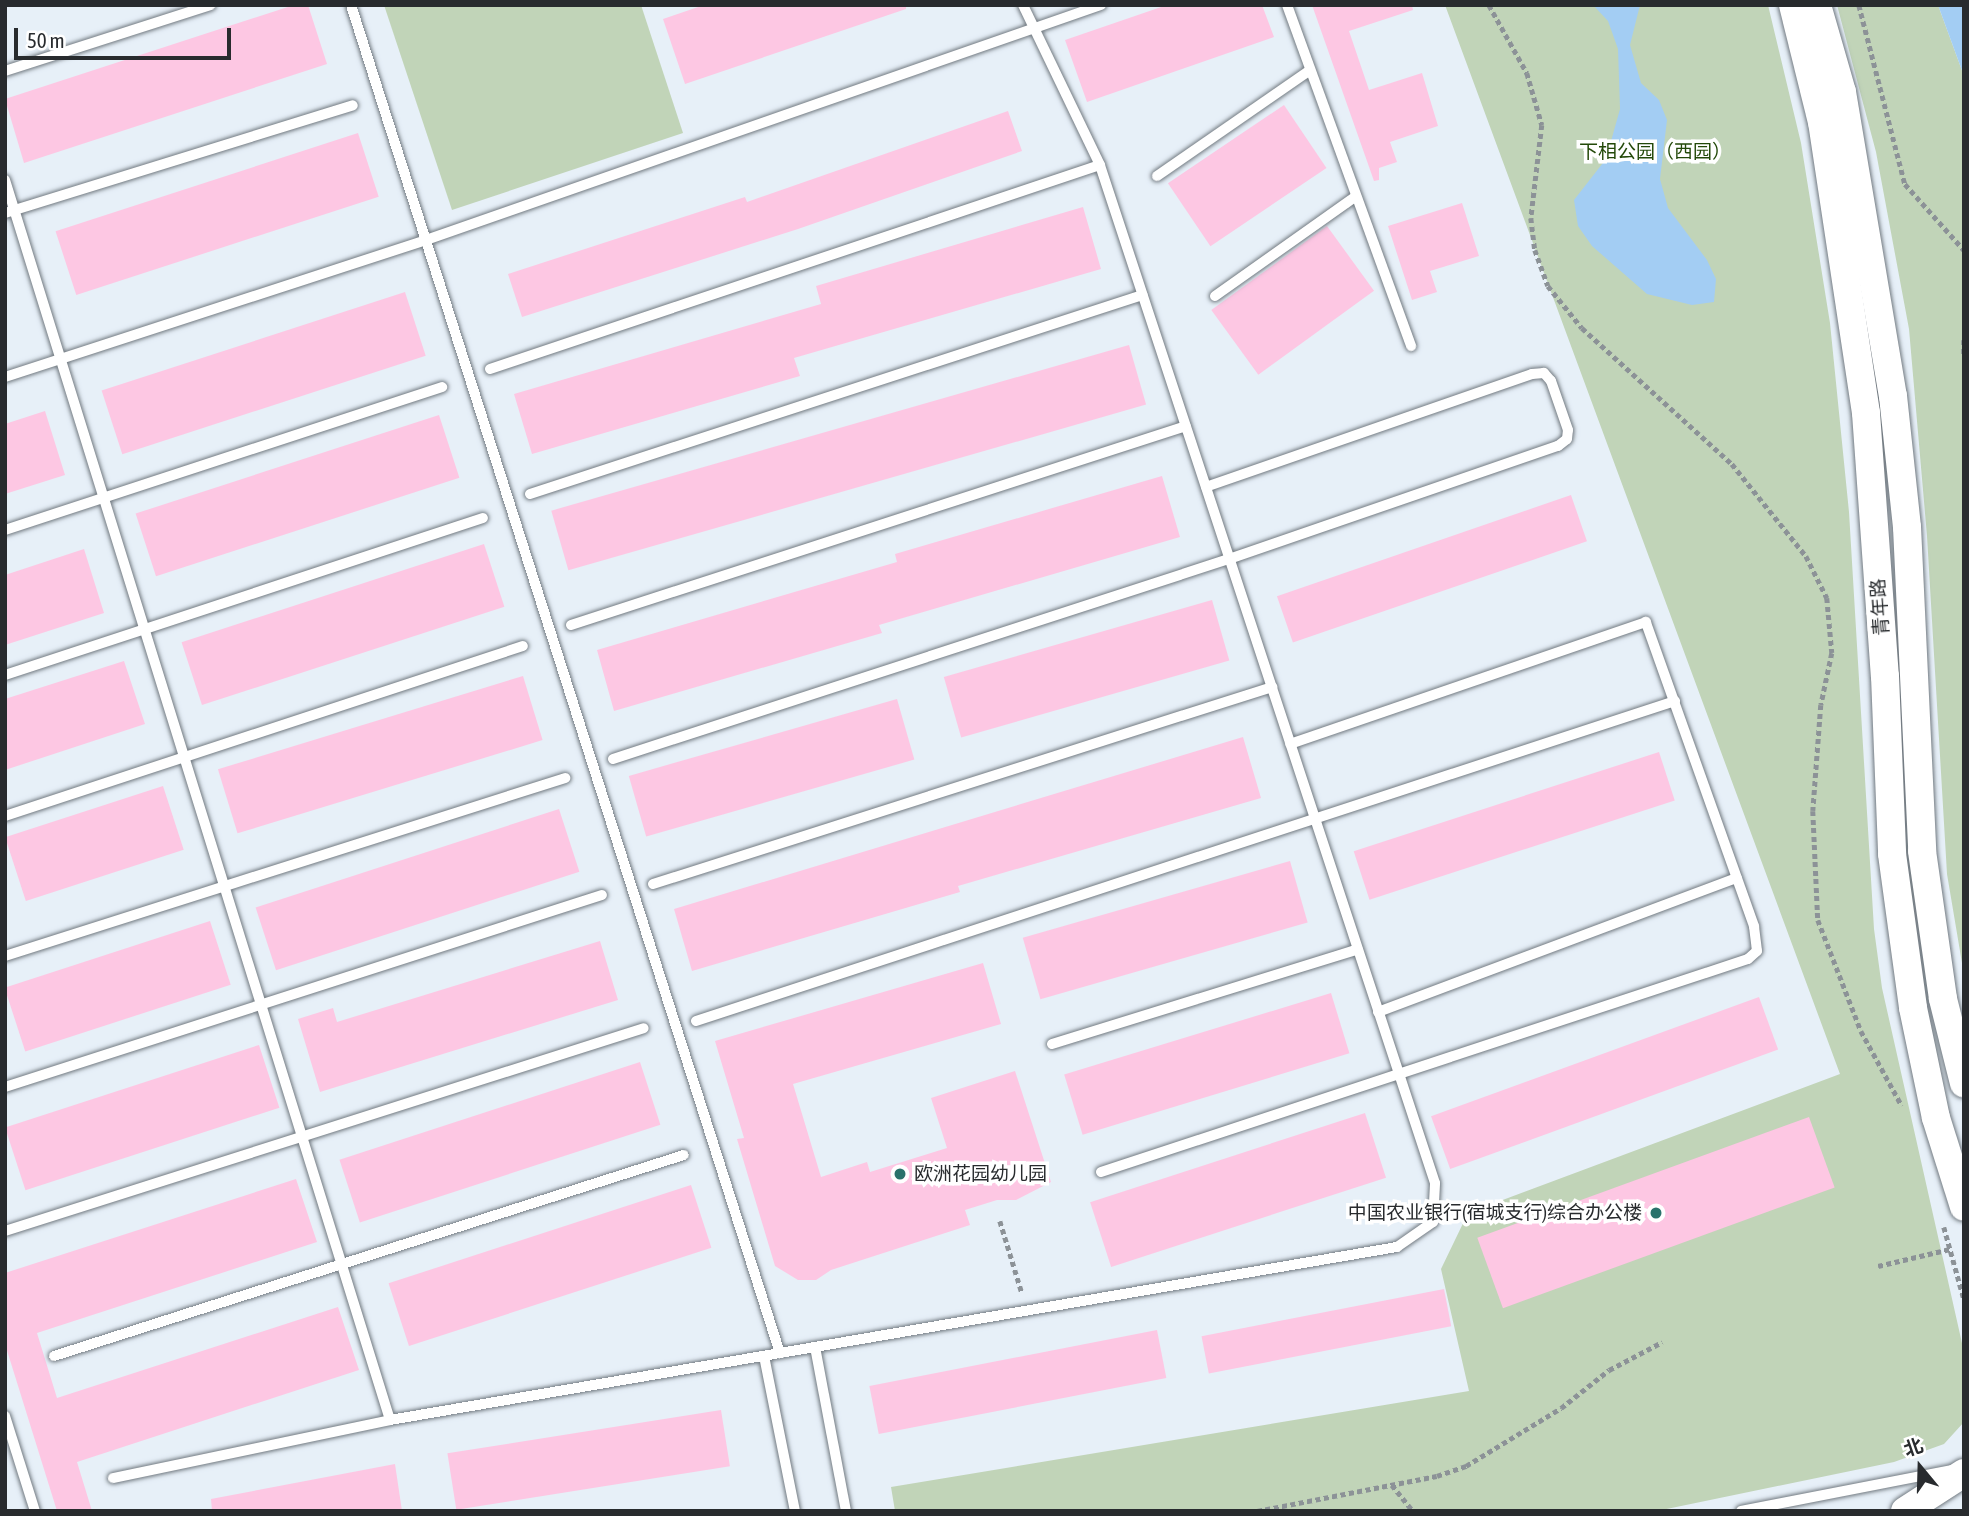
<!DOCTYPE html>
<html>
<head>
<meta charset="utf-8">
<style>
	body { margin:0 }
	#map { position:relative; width:1969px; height:1516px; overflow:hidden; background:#e7f0f8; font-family:"Asap Condensed","Noto Sans SC",sans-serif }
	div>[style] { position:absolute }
	.green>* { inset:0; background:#c1d4b8 }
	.water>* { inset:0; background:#a3cdf3 }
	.building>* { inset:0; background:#fdc7e3; transform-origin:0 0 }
	.path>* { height:4.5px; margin-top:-2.25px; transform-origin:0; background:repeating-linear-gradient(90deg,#8c9297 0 5px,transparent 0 8.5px) }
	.roads { filter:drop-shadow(0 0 2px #727a81) drop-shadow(0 0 2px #727a81) }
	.service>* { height:10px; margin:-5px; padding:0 5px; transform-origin:5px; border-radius:5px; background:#fff }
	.tertiary>* { height:28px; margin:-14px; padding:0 14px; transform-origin:14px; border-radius:14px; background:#fff }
	.dots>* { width:19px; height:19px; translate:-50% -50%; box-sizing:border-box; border:4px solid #fff; border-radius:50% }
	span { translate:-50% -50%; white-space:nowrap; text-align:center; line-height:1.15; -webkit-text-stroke:7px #fff; paint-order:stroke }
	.park-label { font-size:19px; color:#234909 }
	.street-label { font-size:19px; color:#282b2e }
	.poi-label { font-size:19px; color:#282b2e }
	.left { translate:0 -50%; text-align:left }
	.right { translate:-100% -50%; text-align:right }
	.frame { position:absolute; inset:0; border:7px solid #282b2e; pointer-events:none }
	.north { position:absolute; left:1885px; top:1432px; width:70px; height:70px; -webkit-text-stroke:5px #fff; paint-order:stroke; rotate:341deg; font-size:19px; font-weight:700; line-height:28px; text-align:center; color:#282b2e }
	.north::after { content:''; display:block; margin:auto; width:24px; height:32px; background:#282b2e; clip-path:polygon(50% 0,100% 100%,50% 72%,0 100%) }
	.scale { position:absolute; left:14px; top:28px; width:217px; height:32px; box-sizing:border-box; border:4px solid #282b2e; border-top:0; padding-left:9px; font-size:21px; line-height:24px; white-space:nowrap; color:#282b2e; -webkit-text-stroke:5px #fff; paint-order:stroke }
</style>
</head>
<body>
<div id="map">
	<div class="green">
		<div style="clip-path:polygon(384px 5px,641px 5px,683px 133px,452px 210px)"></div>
		<div style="clip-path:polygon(1445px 5px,1768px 5px,1801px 143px,1830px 323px,1849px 512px,1874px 929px,1882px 988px,1964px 1352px,1964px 1422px,1944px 1444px,1894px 1462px,1657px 1511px,895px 1511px,891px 1487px,1469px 1391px,1441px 1269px,1468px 1213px,1840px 1074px)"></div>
		<div style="clip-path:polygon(1837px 5px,1938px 5px,1964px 76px,1964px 975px,1947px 874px,1927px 536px,1909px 329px,1876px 152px)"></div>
	</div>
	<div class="water">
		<div style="clip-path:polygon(1593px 5px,1640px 5px,1630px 45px,1641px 83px,1659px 100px,1667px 120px,1660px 179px,1668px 208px,1707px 260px,1716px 279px,1714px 302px,1692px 305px,1647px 294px,1592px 246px,1578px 226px,1574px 200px,1606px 159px,1620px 109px,1618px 49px,1608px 21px)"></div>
		<div style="clip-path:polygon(1938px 5px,1964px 5px,1964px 76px)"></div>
	</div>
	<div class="building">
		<div style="clip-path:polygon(294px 5px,308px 5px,327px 64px,24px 163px,5px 99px)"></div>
		<div style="clip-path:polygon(704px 5px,906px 5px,906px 9px,685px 84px,663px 19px)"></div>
		<div style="clip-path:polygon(1167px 5px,1262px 5px,1274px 37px,1087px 102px,1065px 40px)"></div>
		<div style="clip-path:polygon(1312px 5px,1412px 5px,1413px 10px,1349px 31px,1369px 90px,1422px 73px,1438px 126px,1390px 142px,1397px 162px,1379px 168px,1379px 180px,1374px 181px)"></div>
		<div style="left:1284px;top:105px;width:76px;height:140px;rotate:56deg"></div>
		<div style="clip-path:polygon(1008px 111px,1022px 151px,798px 229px,522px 317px,508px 274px,745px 197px,747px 202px)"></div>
		<div style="left:358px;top:133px;width:67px;height:318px;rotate:72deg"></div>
		<div style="clip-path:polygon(1462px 203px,1479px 256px,1430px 271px,1437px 292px,1412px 300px,1388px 226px)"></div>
		<div style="clip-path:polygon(1083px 207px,1101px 269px,794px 358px,800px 376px,532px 454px,514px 394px,821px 304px,816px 286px)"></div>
		<div style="left:1327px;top:226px;width:80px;height:143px;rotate:54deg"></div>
		<div style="left:405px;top:292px;width:67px;height:319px;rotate:72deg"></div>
		<div style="left:1129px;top:345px;width:62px;height:601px;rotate:74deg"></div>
		<div style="clip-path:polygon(45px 411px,65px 475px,5px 494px,5px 424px)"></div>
		<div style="left:439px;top:415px;width:66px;height:319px;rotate:72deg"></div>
		<div style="clip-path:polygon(1162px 476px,1180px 537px,879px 625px,882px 633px,614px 711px,597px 650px,897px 562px,895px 554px)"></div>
		<div style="left:1571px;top:495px;width:49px;height:311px;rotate:71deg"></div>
		<div style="left:484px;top:544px;width:66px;height:318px;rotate:72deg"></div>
		<div style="clip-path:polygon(84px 549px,104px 613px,5px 645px,5px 575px)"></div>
		<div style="left:1212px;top:600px;width:63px;height:279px;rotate:74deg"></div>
		<div style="clip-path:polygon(124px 661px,145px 724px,5px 770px,5px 699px)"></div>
		<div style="left:523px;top:676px;width:67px;height:319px;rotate:73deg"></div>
		<div style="left:897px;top:699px;width:63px;height:279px;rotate:74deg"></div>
		<div style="clip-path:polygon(1243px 737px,1261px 798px,958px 886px,960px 892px,692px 971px,674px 909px)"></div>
		<div style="left:1659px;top:752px;width:51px;height:321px;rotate:72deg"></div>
		<div style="left:163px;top:786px;width:67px;height:166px;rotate:72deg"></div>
		<div style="left:559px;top:809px;width:66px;height:319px;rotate:72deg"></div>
		<div style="left:1290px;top:861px;width:64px;height:278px;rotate:74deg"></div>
		<div style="left:210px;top:921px;width:67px;height:216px;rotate:72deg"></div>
		<div style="clip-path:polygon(600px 941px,618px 1000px,320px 1092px,298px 1019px,333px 1008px,337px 1022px)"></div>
		<div style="clip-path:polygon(983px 963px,1001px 1024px,793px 1084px,821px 1177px,867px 1162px,870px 1172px,947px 1148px,931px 1098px,1015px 1071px,1051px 1182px,1016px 1200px,997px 1200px,965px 1210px,970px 1225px,831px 1270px,816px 1280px,798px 1280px,775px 1266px,737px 1139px,744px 1138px,715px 1041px)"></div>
		<div style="left:1331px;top:993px;width:63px;height:279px;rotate:73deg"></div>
		<div style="left:1759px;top:997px;width:56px;height:349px;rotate:70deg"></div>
		<div style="left:259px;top:1045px;width:66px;height:267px;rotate:72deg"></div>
		<div style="left:640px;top:1062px;width:66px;height:316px;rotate:72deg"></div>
		<div style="left:1365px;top:1113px;width:68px;height:289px;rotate:72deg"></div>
		<div style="left:1809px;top:1117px;width:75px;height:353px;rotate:70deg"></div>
		<div style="clip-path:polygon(296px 1179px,317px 1242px,37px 1333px,57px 1398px,338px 1307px,359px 1370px,77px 1462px,92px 1511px,57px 1511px,5px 1344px,5px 1273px)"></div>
		<div style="left:691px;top:1185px;width:66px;height:318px;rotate:72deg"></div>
		<div style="left:1444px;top:1289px;width:38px;height:247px;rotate:79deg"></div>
		<div style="left:1157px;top:1330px;width:49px;height:293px;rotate:79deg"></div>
		<div style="left:721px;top:1410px;width:57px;height:277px;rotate:81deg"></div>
		<div style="clip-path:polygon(395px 1464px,402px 1511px,212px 1511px,211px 1499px)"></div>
	</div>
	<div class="path">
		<div style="left:1489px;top:5px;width:78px;rotate:60.8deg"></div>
		<div style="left:1527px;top:73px;width:54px;rotate:73.9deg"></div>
		<div style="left:1542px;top:125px;width:94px;rotate:96.7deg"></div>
		<div style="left:1531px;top:218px;width:32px;rotate:83deg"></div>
		<div style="left:1535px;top:250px;width:38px;rotate:70deg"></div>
		<div style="left:1548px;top:286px;width:54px;rotate:51deg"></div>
		<div style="left:1582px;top:328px;width:202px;rotate:42.2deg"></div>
		<div style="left:1732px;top:464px;width:118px;rotate:51.2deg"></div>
		<div style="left:1806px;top:556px;width:47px;rotate:63.4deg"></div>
		<div style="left:1827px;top:598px;width:55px;rotate:84.8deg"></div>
		<div style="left:1832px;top:653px;width:53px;rotate:101.9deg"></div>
		<div style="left:1821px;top:705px;width:106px;rotate:94.3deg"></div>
		<div style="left:1813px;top:811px;width:109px;rotate:87.4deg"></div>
		<div style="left:1818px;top:920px;width:119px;rotate:68.8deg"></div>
		<div style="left:1861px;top:1031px;width:85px;rotate:61.3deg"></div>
		<div style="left:1859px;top:5px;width:185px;rotate:75.6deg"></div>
		<div style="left:1905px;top:184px;width:89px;rotate:48.2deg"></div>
		<div style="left:1964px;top:340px;width:15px;rotate:90deg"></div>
		<div style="left:1000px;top:1221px;width:75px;rotate:73deg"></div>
		<div style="left:1944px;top:1227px;width:75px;rotate:74.5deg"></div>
		<div style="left:1878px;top:1266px;width:74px;rotate:-13.3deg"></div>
		<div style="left:1392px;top:1485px;width:33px;rotate:51deg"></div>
		<div style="left:1257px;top:1511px;width:183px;rotate:-11deg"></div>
		<div style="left:1437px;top:1476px;width:31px;rotate:-19deg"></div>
		<div style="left:1466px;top:1466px;width:111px;rotate:-31.4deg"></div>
		<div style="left:1561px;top:1408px;width:61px;rotate:-38.4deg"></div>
		<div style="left:1609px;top:1370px;width:60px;rotate:-27.8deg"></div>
	</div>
	<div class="roads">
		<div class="service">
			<div style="left:351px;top:5px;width:1415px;rotate:72.35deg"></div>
			<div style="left:1287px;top:5px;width:363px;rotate:70deg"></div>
			<div style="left:5px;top:71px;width:216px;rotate:-17.8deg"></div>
			<div style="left:1157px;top:176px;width:186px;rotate:-34.7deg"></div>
			<div style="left:5px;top:180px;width:1298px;rotate:72.75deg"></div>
			<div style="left:390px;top:1420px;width:1022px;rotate:-9.75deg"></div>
			<div style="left:1397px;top:1247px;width:44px;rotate:-34.8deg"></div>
			<div style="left:1433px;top:1222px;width:39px;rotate:-87deg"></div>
			<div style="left:1435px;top:1183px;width:1072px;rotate:-108.22deg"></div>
			<div style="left:1100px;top:165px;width:178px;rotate:-115.7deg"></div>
			<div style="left:5px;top:213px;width:364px;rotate:-17.2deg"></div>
			<div style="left:1215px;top:296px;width:173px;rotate:-35.3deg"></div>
			<div style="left:490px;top:369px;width:643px;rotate:-18.49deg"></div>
			<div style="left:5px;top:377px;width:443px;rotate:-18deg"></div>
			<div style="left:426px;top:240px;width:715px;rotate:-19.2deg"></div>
			<div style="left:530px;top:494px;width:644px;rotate:-18.01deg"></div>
			<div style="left:5px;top:530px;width:460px;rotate:-18.1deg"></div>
			<div style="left:571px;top:625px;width:646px;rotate:-17.93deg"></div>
			<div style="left:5px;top:675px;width:503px;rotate:-18.18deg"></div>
			<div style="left:613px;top:759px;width:648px;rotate:-17.99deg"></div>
			<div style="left:1229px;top:559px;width:348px;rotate:-19deg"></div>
			<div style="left:1558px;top:446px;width:11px;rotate:-38deg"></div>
			<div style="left:1567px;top:439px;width:9px;rotate:-84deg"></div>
			<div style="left:1568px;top:430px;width:52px;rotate:-109.1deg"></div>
			<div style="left:1551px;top:381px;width:11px;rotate:-131deg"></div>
			<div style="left:1544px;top:373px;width:12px;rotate:175deg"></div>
			<div style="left:1532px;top:374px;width:345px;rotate:160.9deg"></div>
			<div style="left:5px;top:816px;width:545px;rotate:-18.17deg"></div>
			<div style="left:653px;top:884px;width:650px;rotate:-17.65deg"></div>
			<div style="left:5px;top:956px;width:588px;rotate:-17.63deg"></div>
			<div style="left:1378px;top:1012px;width:383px;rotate:-20.5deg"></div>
			<div style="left:696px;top:1021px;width:1030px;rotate:-18.1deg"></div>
			<div style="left:1052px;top:1044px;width:320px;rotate:-17.2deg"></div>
			<div style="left:5px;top:1087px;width:627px;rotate:-17.83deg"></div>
			<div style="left:1101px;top:1172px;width:681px;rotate:-18.22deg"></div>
			<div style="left:1748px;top:959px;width:12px;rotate:-42deg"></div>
			<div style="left:1757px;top:951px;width:25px;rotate:-97deg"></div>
			<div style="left:1754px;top:926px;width:323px;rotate:-109.6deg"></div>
			<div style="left:1646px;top:622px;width:376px;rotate:161.1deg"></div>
			<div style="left:5px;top:1231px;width:670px;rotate:-17.62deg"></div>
			<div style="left:815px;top:1347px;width:167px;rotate:79.3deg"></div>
			<div style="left:54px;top:1356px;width:661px;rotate:-17.7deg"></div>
			<div style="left:764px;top:1356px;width:158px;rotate:78.7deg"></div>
			<div style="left:5px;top:1416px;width:100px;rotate:72.5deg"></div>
			<div style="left:113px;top:1478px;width:283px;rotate:-11.8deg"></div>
			<div style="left:1741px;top:1511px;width:214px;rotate:-11deg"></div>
		</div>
		<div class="tertiary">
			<div style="left:1793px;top:5px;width:121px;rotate:76.1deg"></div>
			<div style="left:1822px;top:122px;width:294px;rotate:81.4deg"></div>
			<div style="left:1866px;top:413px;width:264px;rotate:85.9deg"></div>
			<div style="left:1885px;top:676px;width:178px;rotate:87.7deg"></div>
			<div style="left:1892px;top:854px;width:155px;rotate:82.2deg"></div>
			<div style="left:1913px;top:1008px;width:112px;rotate:78.2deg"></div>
			<div style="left:1936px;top:1118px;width:93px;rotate:72.5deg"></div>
			<div style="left:1817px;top:5px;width:91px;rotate:74deg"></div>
			<div style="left:1842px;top:92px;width:308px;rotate:80.5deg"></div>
			<div style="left:1893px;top:396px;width:132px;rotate:83.9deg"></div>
			<div style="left:1907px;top:527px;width:324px;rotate:87.3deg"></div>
			<div style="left:1922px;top:851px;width:149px;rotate:81.9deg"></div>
			<div style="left:1943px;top:999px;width:87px;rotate:76deg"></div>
			<div style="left:1905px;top:1511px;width:70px;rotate:-32.8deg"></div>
		</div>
	</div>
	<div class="dots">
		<div style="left:900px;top:1174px;background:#29726b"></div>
		<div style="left:1656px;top:1213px;background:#29726b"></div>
	</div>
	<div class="park-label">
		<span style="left:1655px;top:152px">下相公园（西园）</span>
	</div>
	<div class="street-label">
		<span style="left:1880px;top:607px;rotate:-94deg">青年路</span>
	</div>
	<div class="poi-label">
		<span class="left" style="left:914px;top:1174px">欧洲花园幼儿园</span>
		<span class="right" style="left:1642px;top:1213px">中国农业银行(宿城支行)综合办公楼</span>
	</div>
	<div class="frame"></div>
	<div class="north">北</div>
	<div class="scale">50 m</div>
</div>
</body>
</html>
